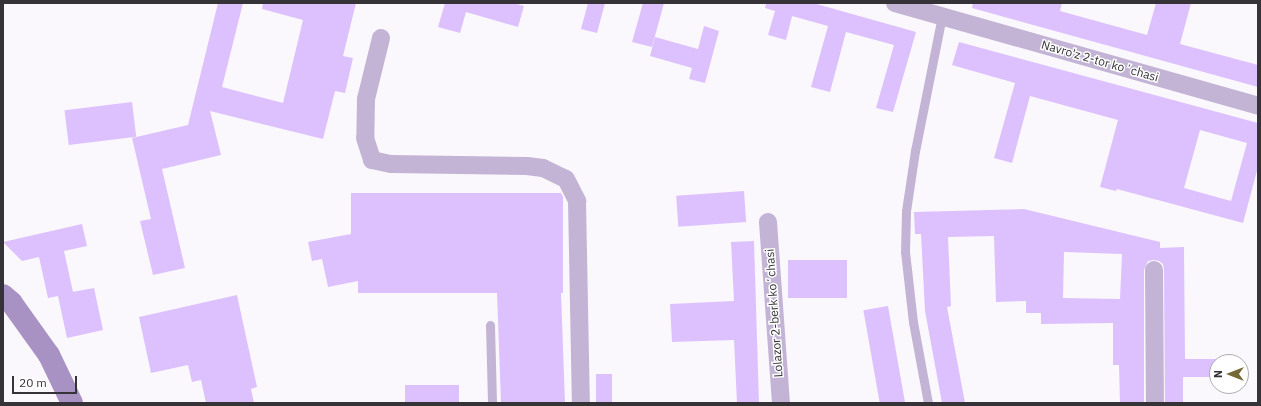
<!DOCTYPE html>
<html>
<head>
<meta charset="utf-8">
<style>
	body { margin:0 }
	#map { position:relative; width:1261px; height:406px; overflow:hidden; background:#faf8fd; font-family:"IBM Plex Sans",sans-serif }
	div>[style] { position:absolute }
	.building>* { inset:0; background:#ddc1fe; transform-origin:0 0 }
	.service>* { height:9px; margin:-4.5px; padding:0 4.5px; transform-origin:4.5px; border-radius:4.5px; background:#c3b4d6 }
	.minor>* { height:18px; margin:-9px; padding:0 9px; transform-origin:9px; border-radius:9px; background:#c3b4d6 }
	.secondary>* { height:22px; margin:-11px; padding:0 11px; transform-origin:11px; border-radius:11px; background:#a891c3 }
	span { translate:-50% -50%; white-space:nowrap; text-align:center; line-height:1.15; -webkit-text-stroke:3px #fff; paint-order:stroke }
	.street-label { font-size:12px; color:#353338 }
	.frame { position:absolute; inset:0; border:4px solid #353338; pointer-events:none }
	.north { position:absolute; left:1209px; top:354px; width:40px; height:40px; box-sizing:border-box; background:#fff; border:1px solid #aeadaf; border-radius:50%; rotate:270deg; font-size:11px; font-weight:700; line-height:16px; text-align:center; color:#353338 }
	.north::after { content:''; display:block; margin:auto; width:14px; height:18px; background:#756835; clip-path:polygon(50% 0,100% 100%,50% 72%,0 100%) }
	.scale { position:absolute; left:12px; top:376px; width:65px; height:18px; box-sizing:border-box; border:2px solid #353338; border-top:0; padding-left:5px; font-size:12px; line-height:14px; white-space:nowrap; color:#353338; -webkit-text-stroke:3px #fff; paint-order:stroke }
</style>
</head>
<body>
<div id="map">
	<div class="building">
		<div style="clip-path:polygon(218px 3px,243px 3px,222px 87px,283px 103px,303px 20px,262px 9px,263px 3px,356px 3px,343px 56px,353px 58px,345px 93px,335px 91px,323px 139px,210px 111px,221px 155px,162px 169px,185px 268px,153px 275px,140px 221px,151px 219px,132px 138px,188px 125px)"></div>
		<div style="clip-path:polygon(445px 3px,513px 3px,524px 6px,518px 27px,466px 12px,460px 33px,438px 27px)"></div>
		<div style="clip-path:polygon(588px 3px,605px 3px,597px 33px,581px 29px)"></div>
		<div style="clip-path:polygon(643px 3px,664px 3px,652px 47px,632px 42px)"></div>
		<div style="clip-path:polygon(766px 3px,813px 3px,916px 32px,893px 112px,876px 108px,894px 45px,846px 32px,830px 92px,811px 87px,828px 26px,792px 16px,786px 40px,768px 35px,775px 11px,765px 8px)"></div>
		<div style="clip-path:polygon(973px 3px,1062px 3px,1060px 11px,1147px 35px,1156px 3px,1191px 3px,1180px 44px,1258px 65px,1258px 87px,972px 8px)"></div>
		<div style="clip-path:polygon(704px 26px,719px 31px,705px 83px,689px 79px,692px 68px,650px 56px,655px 37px,698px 49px)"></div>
		<div style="clip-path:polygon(evenodd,959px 42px,1258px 123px,1258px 167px,1243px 223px,1117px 189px,1116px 191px,1100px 187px,1118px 120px,1030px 96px,1012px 163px,994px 158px,1015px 83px,952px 65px,959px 42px,1200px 130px,1247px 143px,1231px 201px,1184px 188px,1200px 130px)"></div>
		<div style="left:132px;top:102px;width:35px;height:68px;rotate:83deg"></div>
		<div style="left:744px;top:191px;width:31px;height:68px;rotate:86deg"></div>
		<div style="clip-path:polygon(351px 193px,561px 193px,563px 197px,563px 293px,561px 293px,565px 403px,501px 403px,497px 293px,358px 293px,358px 281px,328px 287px,322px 259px,312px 261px,308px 242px,351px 234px)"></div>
		<div style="clip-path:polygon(evenodd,1024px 209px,1160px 242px,1160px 248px,1184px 247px,1185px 359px,1217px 359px,1217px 377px,1183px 377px,1183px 403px,1165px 403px,1164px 270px,1163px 264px,1159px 261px,1154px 260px,1148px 261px,1144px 270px,1144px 403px,1120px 403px,1119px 365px,1113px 365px,1113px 323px,1041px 324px,1041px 313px,1026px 313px,1026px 301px,996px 302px,994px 236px,948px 237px,951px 306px,947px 307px,965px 403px,942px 403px,925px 311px,921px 234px,915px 234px,914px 212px,1024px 209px,1064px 252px,1122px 254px,1120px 299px,1063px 298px,1064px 252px)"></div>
		<div style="clip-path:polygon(82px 224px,87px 246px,64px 251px,73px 292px,67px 293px,94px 288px,103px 330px,67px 338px,58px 296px,48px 298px,39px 257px,22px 261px,3px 242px)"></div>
		<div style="clip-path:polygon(754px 241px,759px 403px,737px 403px,734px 340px,672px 342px,670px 304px,734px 301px,731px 242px)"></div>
		<div style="left:847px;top:260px;width:38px;height:59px;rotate:90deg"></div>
		<div style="clip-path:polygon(237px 295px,257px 387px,251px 389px,254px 403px,206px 403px,201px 380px,192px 382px,188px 365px,151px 373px,139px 317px)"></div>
		<div style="left:888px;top:306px;width:98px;height:25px;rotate:80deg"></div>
		<div style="left:596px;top:374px;width:16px;height:29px"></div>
		<div style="left:405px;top:385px;width:54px;height:18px"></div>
	</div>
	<div class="service">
		<div style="left:490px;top:325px;width:78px;rotate:88.5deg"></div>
		<div style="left:928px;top:403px;width:82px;rotate:-100.5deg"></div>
		<div style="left:913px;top:322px;width:70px;rotate:-96.5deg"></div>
		<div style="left:905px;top:252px;width:41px;rotate:-88.6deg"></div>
		<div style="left:906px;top:211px;width:61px;rotate:-81.5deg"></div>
		<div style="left:915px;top:151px;width:138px;rotate:-78.7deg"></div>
	</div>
	<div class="minor">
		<div style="left:895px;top:3px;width:377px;rotate:15.8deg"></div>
		<div style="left:381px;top:38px;width:63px;rotate:103.8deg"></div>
		<div style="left:366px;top:99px;width:39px;rotate:91deg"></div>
		<div style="left:365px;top:138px;width:23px;rotate:72deg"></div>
		<div style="left:372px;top:160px;width:19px;rotate:12deg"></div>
		<div style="left:391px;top:164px;width:136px;rotate:0.8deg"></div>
		<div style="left:527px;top:166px;width:16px;rotate:7deg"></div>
		<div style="left:543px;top:168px;width:25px;rotate:26deg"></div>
		<div style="left:566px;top:179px;width:25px;rotate:63deg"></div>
		<div style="left:577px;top:201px;width:202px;rotate:88.9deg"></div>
		<div style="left:768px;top:222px;width:181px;rotate:85.9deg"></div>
		<div style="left:1154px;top:270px;width:133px;rotate:89.6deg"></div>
	</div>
	<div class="secondary">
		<div style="left:3px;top:295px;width:11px;rotate:41deg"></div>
		<div style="left:11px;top:302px;width:65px;rotate:54.4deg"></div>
		<div style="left:49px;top:355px;width:53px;rotate:64.4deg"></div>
	</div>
	<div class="street-label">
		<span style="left:1100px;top:61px;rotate:16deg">Navro'z 2-tor koʼchasi</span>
		<span style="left:774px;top:313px;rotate:-94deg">Lolazor 2-berk koʼchasi</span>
	</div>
	<div class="frame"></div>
	<div class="north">N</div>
	<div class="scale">20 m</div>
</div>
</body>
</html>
